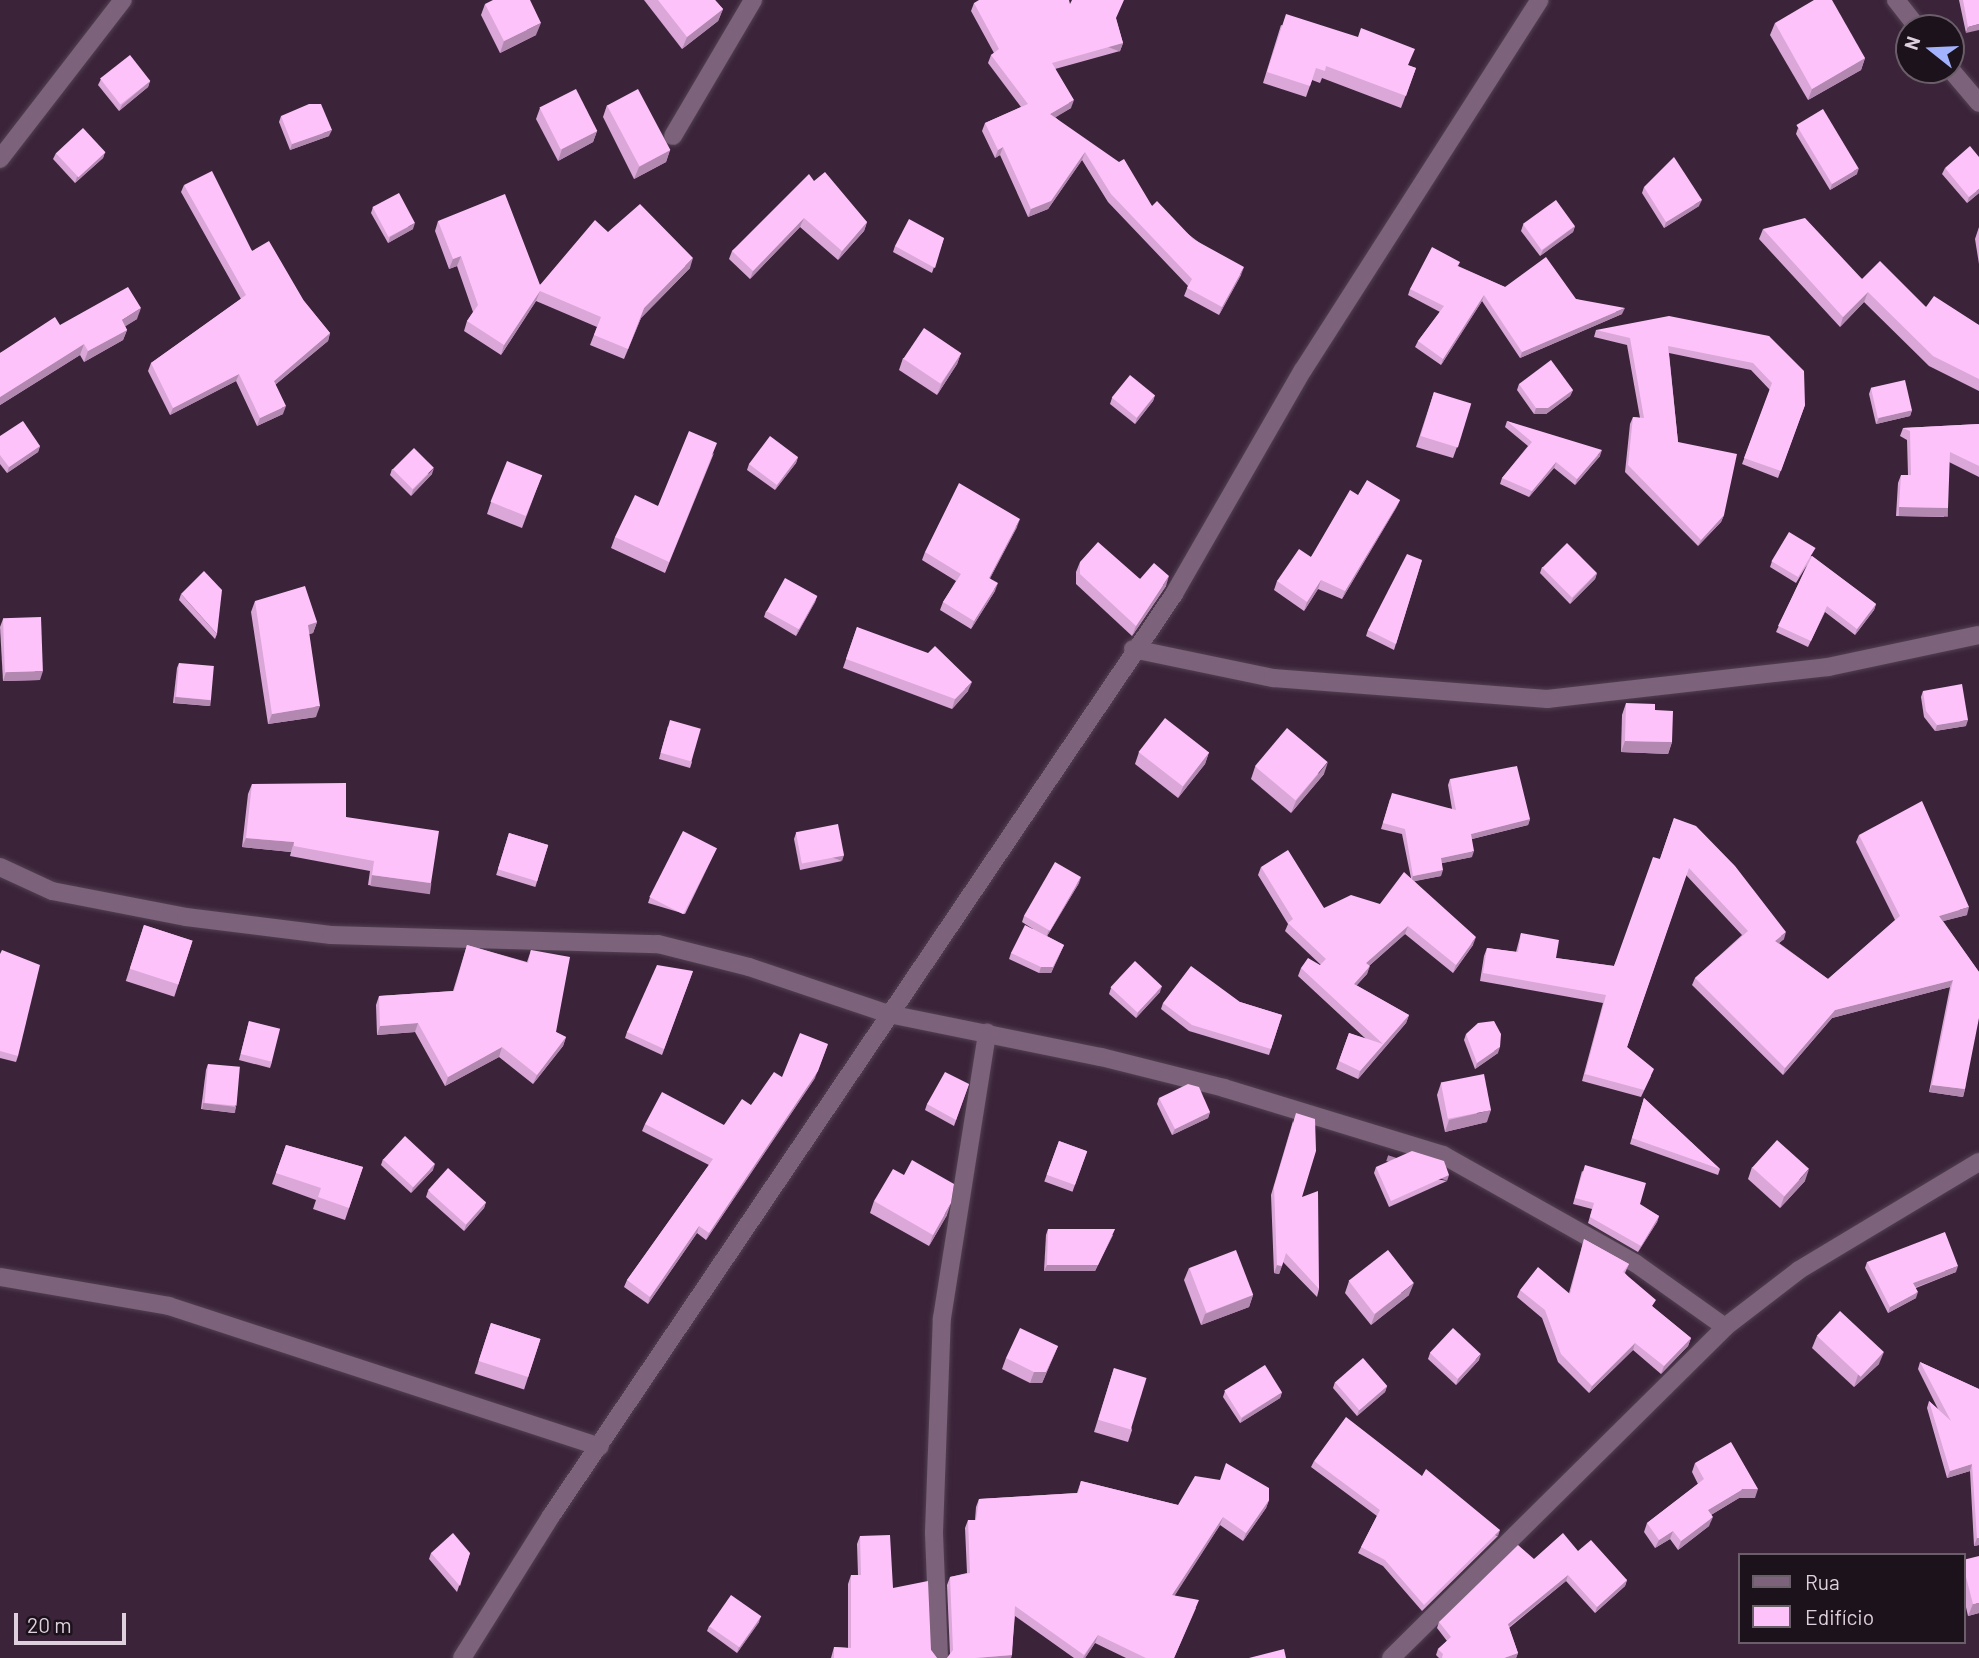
<!DOCTYPE html>
<html>
<head>
<meta charset="utf-8">
<style>
	body { margin:0 }
	#map { position:relative; width:1979px; height:1658px; overflow:hidden; background:#3b243a; font-family:Barlow,sans-serif }
	div>[style] { position:absolute }
	.roads { filter:drop-shadow(0 0 2px #524052) drop-shadow(0 0 2px #524052) }
	.minor>* { height:18px; margin:-9px; padding:0 9px; transform-origin:9px; border-radius:9px; background:#7c627a }
	.wall>* { inset:0; background:#daa7d8; transform-origin:0 0 }
	.shaded-wall>* { inset:0; background:#b288b0; transform-origin:0 0 }
	.building>* { inset:0; background:#fec2fb; transform-origin:0 0 }
	span { translate:-50% -50%; white-space:nowrap; text-align:center; line-height:1.15; -webkit-text-stroke:7px #1c121b; paint-order:stroke }
	.legend { position:absolute; left:1738px; top:1553px; width:228px; height:91px; box-sizing:border-box; background:#1c121b; border:2px solid #6a5e69; margin:0; padding:9px 12px; list-style:none; font-size:21px; color:#dfd0de }
	.legend li { display:flex; align-items:center; gap:14px; height:35px }
	.legend b { width:35px; border:2px solid #6a5e69 }
	.north { position:absolute; left:1895px; top:14px; width:70px; height:70px; box-sizing:border-box; background:#1c121b; border:2px solid #6a5e69; border-radius:50%; rotate:288deg; font-size:19px; font-weight:700; line-height:28px; text-align:center; color:#dfd0de }
	.north::after { content:''; display:block; margin:auto; width:24px; height:32px; background:#a2b2fd; clip-path:polygon(50% 0,100% 100%,50% 72%,0 100%) }
	.scale { position:absolute; left:14px; top:1613px; width:112px; height:32px; box-sizing:border-box; border:4px solid #dfd0de; border-top:0; padding-left:9px; font-size:21px; line-height:24px; white-space:nowrap; color:#dfd0de; -webkit-text-stroke:5px #1c121b; paint-order:stroke }
</style>
</head>
<body>
<div id="map">
	<div class="roads">
		<div class="minor">
			<div style="left:1896px;top:0;width:36px;rotate:52deg"></div>
			<div style="left:1951px;top:70px;width:43px;rotate:49.7deg"></div>
			<div style="left:673px;top:136px;width:158px;rotate:-59.5deg"></div>
			<div style="left:0;top:159px;width:201px;rotate:-52.3deg"></div>
			<div style="left:1133px;top:649px;width:143px;rotate:11.7deg"></div>
			<div style="left:1273px;top:678px;width:275px;rotate:4.4deg"></div>
			<div style="left:1547px;top:699px;width:283px;rotate:-6.5deg"></div>
			<div style="left:1828px;top:667px;width:154px;rotate:-12deg"></div>
			<div style="left:0;top:867px;width:57px;rotate:24.8deg"></div>
			<div style="left:52px;top:891px;width:136px;rotate:11deg"></div>
			<div style="left:186px;top:917px;width:146px;rotate:7.1deg"></div>
			<div style="left:331px;top:935px;width:327px;rotate:1.6deg"></div>
			<div style="left:658px;top:944px;width:94px;rotate:14.2deg"></div>
			<div style="left:749px;top:967px;width:148px;rotate:18.6deg"></div>
			<div style="left:889px;top:1014px;width:216px;rotate:11.5deg"></div>
			<div style="left:1101px;top:1057px;width:127px;rotate:14.1deg"></div>
			<div style="left:1224px;top:1088px;width:229px;rotate:17deg"></div>
			<div style="left:1443px;top:1155px;width:220px;rotate:29.4deg"></div>
			<div style="left:1635px;top:1263px;width:110px;rotate:35.4deg"></div>
			<div style="left:1725px;top:1327px;width:93px;rotate:-37.6deg"></div>
			<div style="left:1799px;top:1270px;width:210px;rotate:-31deg"></div>
			<div style="left:0;top:1277px;width:171px;rotate:9.7deg"></div>
			<div style="left:169px;top:1306px;width:453px;rotate:18.1deg"></div>
			<div style="left:462px;top:1658px;width:168px;rotate:-57.9deg"></div>
			<div style="left:551px;top:1516px;width:1113px;rotate:-55.95deg"></div>
			<div style="left:1174px;top:594px;width:258px;rotate:-60.1deg"></div>
			<div style="left:1303px;top:370px;width:439px;rotate:-57.4deg"></div>
			<div style="left:939px;top:1658px;width:126px;rotate:-92.3deg"></div>
			<div style="left:934px;top:1532px;width:214px;rotate:-87.9deg"></div>
			<div style="left:942px;top:1318px;width:289px;rotate:-81deg"></div>
			<div style="left:1391px;top:1658px;width:470px;rotate:-44.7deg"></div>
		</div>
	</div>
	<div class="wall">
		<div style="clip-path:polygon(644px 0,715px 0,723px 9px,718px 21px,682px 49px)"></div>
		<div style="clip-path:polygon(1959px 0,1979px 0,1966px 33px)"></div>
		<div style="clip-path:polygon(974px 3px,1070px 4px,1116px 19px,1123px 43px,1120px 51px,1055px 69px,1071px 108px,1055px 117px,1152px 206px,1241px 275px,1219px 315px,1184px 296px,1188px 286px,1108px 202px,1082px 160px,1048px 209px,1028px 217px,1000px 155px,995px 158px,982px 131px,985px 123px,1021px 107px,988px 63px,991px 55px,994px 53px,971px 11px)"></div>
		<div style="clip-path:polygon(485px 4px,536px 35px,500px 53px,481px 15px)"></div>
		<div style="clip-path:polygon(1775px 23px,1865px 58px,1861px 70px,1808px 100px,1770px 35px)"></div>
		<div style="clip-path:polygon(1281px 25px,1416px 68px,1401px 108px,1322px 78px,1320px 83px,1312px 80px,1306px 97px,1263px 83px)"></div>
		<div style="clip-path:polygon(101px 79px,150px 81px,148px 87px,119px 111px,98px 85px)"></div>
		<div style="clip-path:polygon(607px 105px,670px 150px,666px 162px,634px 179px,603px 117px)"></div>
		<div style="clip-path:polygon(540px 108px,597px 131px,593px 142px,558px 161px,536px 119px)"></div>
		<div style="clip-path:polygon(281px 116px,329px 136px,290px 150px,279px 122px)"></div>
		<div style="clip-path:polygon(1798px 128px,1857px 174px,1830px 190px,1796px 134px)"></div>
		<div style="clip-path:polygon(105px 152px,103px 158px,75px 183px,53px 159px,56px 153px)"></div>
		<div style="clip-path:polygon(1945px 168px,1979px 193px,1967px 203px,1942px 174px)"></div>
		<div style="clip-path:polygon(814px 181px,867px 222px,864px 231px,838px 260px,800px 227px,750px 279px,729px 259px,732px 251px)"></div>
		<div style="clip-path:polygon(184px 185px,304px 301px,330px 333px,328px 341px,275px 385px,283px 414px,257px 426px,236px 381px,170px 415px,148px 371px,151px 363px,241px 299px,181px 192px)"></div>
		<div style="clip-path:polygon(1644px 187px,1699px 206px,1664px 228px,1642px 193px)"></div>
		<div style="clip-path:polygon(373px 207px,413px 229px,388px 243px,371px 213px)"></div>
		<div style="clip-path:polygon(438px 221px,540px 285px,608px 232px,690px 268px,641px 318px,624px 359px,590px 345px,597px 327px,536px 301px,501px 355px,464px 331px,467px 321px,473px 312px,457px 266px,449px 269px,435px 231px)"></div>
		<div style="clip-path:polygon(1523px 225px,1575px 226px,1573px 232px,1540px 256px,1521px 231px)"></div>
		<div style="clip-path:polygon(1979px 227px,1979px 264px,1975px 239px)"></div>
		<div style="clip-path:polygon(1763px 229px,1862px 279px,1926px 307px,1979px 325px,1979px 391px,1929px 366px,1864px 302px,1840px 327px,1759px 239px)"></div>
		<div style="clip-path:polygon(944px 238px,932px 273px,893px 252px,895px 246px)"></div>
		<div style="clip-path:polygon(1460px 262px,1458px 266px,1505px 287px,1576px 299px,1622px 314px,1520px 358px,1482px 301px,1441px 365px,1415px 347px,1418px 341px,1440px 312px,1408px 295px,1410px 289px)"></div>
		<div style="clip-path:polygon(137px 319px,125px 326px,127px 330px,123px 340px,84px 362px,80px 355px,0 405px,0 353px,60px 325px)"></div>
		<div style="clip-path:polygon(1596px 330px,1769px 336px,1805px 405px,1778px 478px,1742px 464px,1770px 390px,1751px 370px,1669px 353px,1678px 442px,1724px 515px,1721px 522px,1698px 546px,1625px 472px,1630px 424px,1633px 417px,1640px 418px,1627px 345px,1594px 337px)"></div>
		<div style="clip-path:polygon(961px 353px,957px 364px,937px 395px,899px 370px,903px 358px)"></div>
		<div style="clip-path:polygon(1519px 384px,1573px 390px,1570px 396px,1546px 414px,1534px 414px,1517px 390px)"></div>
		<div style="clip-path:polygon(1871px 388px,1912px 410px,1910px 416px,1876px 424px,1869px 394px)"></div>
		<div style="clip-path:polygon(1434px 392px,1457px 447px,1453px 458px,1416px 447px)"></div>
		<div style="clip-path:polygon(1155px 395px,1153px 401px,1135px 424px,1110px 404px,1112px 398px)"></div>
		<div style="clip-path:polygon(1507px 421px,1600px 456px,1575px 485px,1554px 468px,1529px 497px,1500px 484px,1502px 478px,1528px 446px,1505px 427px)"></div>
		<div style="clip-path:polygon(1979px 424px,1979px 477px,1949px 462px,1944px 517px,1896px 516px,1898px 483px,1901px 475px,1908px 475px,1907px 440px,1900px 436px,1903px 428px)"></div>
		<div style="clip-path:polygon(0 436px,40px 446px,38px 452px,7px 473px,0 464px)"></div>
		<div style="clip-path:polygon(714px 453px,665px 573px,611px 548px,615px 537px,658px 506px)"></div>
		<div style="clip-path:polygon(798px 457px,796px 463px,775px 490px,747px 470px,749px 464px)"></div>
		<div style="clip-path:polygon(392px 469px,432px 474px,411px 496px,390px 475px)"></div>
		<div style="clip-path:polygon(542px 475px,522px 528px,487px 514px,491px 502px)"></div>
		<div style="clip-path:polygon(1358px 495px,1400px 500px,1396px 508px,1342px 599px,1318px 589px,1304px 611px,1274px 590px,1277px 581px,1311px 557px)"></div>
		<div style="clip-path:polygon(1017px 527px,990px 578px,995px 591px,971px 629px,940px 610px,943px 602px,956px 581px,922px 560px,925px 552px)"></div>
		<div style="clip-path:polygon(1812px 556px,1876px 604px,1874px 610px,1855px 635px,1825px 612px,1808px 647px,1776px 632px,1807px 565px,1796px 583px,1770px 567px,1772px 561px)"></div>
		<div style="clip-path:polygon(1422px 560px,1394px 650px,1366px 636px,1368px 630px)"></div>
		<div style="clip-path:polygon(1080px 562px,1166px 586px,1132px 636px,1076px 584px,1076px 572px)"></div>
		<div style="clip-path:polygon(1542px 567px,1597px 573px,1595px 579px,1570px 604px,1540px 573px)"></div>
		<div style="clip-path:polygon(181px 594px,217px 634px,215px 639px,179px 600px)"></div>
		<div style="clip-path:polygon(817px 596px,815px 602px,796px 636px,764px 617px,766px 611px)"></div>
		<div style="clip-path:polygon(255px 601px,317px 622px,313px 633px,309px 634px,316px 717px,268px 724px,251px 612px)"></div>
		<div style="clip-path:polygon(3px 619px,40px 680px,3px 681px,0 627px)"></div>
		<div style="clip-path:polygon(857px 627px,968px 691px,952px 709px,843px 668px)"></div>
		<div style="clip-path:polygon(179px 663px,211px 700px,209px 706px,173px 703px,177px 668px)"></div>
		<div style="clip-path:polygon(1923px 691px,1966px 726px,1935px 731px,1924px 717px,1921px 697px)"></div>
		<div style="clip-path:polygon(1626px 703px,1672px 742px,1668px 754px,1621px 752px,1622px 715px)"></div>
		<div style="clip-path:polygon(668px 726px,692px 762px,690px 768px,659px 759px)"></div>
		<div style="clip-path:polygon(1139px 752px,1209px 752px,1205px 764px,1178px 798px,1135px 764px)"></div>
		<div style="clip-path:polygon(1255px 767px,1324px 774px,1291px 813px,1251px 779px)"></div>
		<div style="clip-path:polygon(1450px 779px,1530px 819px,1528px 825px,1472px 839px,1472px 857px,1442px 863px,1441px 876px,1414px 881px,1473px 945px,1453px 973px,1405px 934px,1369px 966px,1367px 974px,1356px 985px,1409px 1015px,1406px 1023px,1358px 1079px,1336px 1069px,1349px 1033px,1366px 1039px,1298px 976px,1301px 968px,1321px 965px,1285px 931px,1288px 924px,1258px 875px,1261px 867px,1324px 908px,1380px 904px,1411px 878px,1402px 834px,1381px 829px,1390px 799px,1452px 809px,1448px 785px)"></div>
		<div style="clip-path:polygon(252px 784px,346px 817px,431px 883px,428px 893px,368px 885px,370px 871px,290px 856px,291px 852px,242px 847px,248px 794px)"></div>
		<div style="clip-path:polygon(1674px 818px,1784px 939px,1779px 943px,1828px 979px,1895px 920px,1856px 842px,1859px 835px,1967px 915px,1943px 921px,1979px 972px,1965px 1089px,1963px 1097px,1929px 1092px,1950px 987px,1832px 1018px,1783px 1075px,1692px 985px,1695px 978px,1742px 935px,1686px 875px,1627px 1047px,1651px 1076px,1641px 1097px,1582px 1081px,1603px 1003px,1480px 981px,1484px 956px,1487px 948px,1516px 952px,1521px 933px,1556px 958px,1614px 966px,1660px 859px)"></div>
		<div style="left:509px;top:833px;width:41px;height:44px;rotate:17deg"></div>
		<div style="clip-path:polygon(796px 833px,842px 861px,800px 870px,794px 839px)"></div>
		<div style="clip-path:polygon(717px 848px,685px 914px,648px 903px,650px 897px)"></div>
		<div style="clip-path:polygon(1079px 883px,1047px 936px,1064px 945px,1051px 973px,1039px 973px,1009px 959px,1011px 953px,1033px 929px,1022px 922px,1024px 916px)"></div>
		<div style="left:144px;top:925px;width:51px;height:59px;rotate:18deg"></div>
		<div style="clip-path:polygon(467px 945px,527px 962px,531px 950px,556px 1032px,566px 1037px,563px 1046px,533px 1084px,499px 1057px,445px 1086px,415px 1032px,377px 1035px,376px 1005px,379px 996px,453px 991px)"></div>
		<div style="clip-path:polygon(0 954px,18px 1056px,16px 1062px,0 1058px)"></div>
		<div style="clip-path:polygon(693px 971px,662px 1055px,625px 1038px,627px 1032px)"></div>
		<div style="clip-path:polygon(1111px 988px,1160px 992px,1136px 1018px,1109px 994px)"></div>
		<div style="clip-path:polygon(1240px 1002px,1282px 1015px,1269px 1055px,1189px 1031px,1161px 1009px,1163px 1003px)"></div>
		<div style="clip-path:polygon(249px 1021px,272px 1062px,270px 1068px,239px 1060px)"></div>
		<div style="clip-path:polygon(1466px 1034px,1498px 1053px,1475px 1069px,1464px 1040px)"></div>
		<div style="clip-path:polygon(208px 1064px,236px 1107px,234px 1113px,201px 1109px,206px 1070px)"></div>
		<div style="clip-path:polygon(815px 1078px,706px 1240px,697px 1233px,648px 1304px,624px 1287px,627px 1280px,709px 1165px,642px 1131px,645px 1124px,724px 1125px,751px 1105px)"></div>
		<div style="clip-path:polygon(1441px 1083px,1487px 1122px,1445px 1132px,1437px 1095px)"></div>
		<div style="clip-path:polygon(969px 1084px,954px 1126px,925px 1110px,927px 1104px)"></div>
		<div style="clip-path:polygon(1159px 1098px,1210px 1112px,1208px 1118px,1172px 1135px,1157px 1104px)"></div>
		<div style="clip-path:polygon(1644px 1098px,1720px 1169px,1718px 1175px,1630px 1144px)"></div>
		<div style="clip-path:polygon(1293px 1121px,1302px 1197px,1319px 1289px,1317px 1297px,1283px 1262px,1279px 1274px,1274px 1273px,1271px 1195px)"></div>
		<div style="left:1059px;top:1141px;width:30px;height:43px;rotate:20deg"></div>
		<div style="clip-path:polygon(286px 1145px,363px 1167px,345px 1220px,313px 1209px,316px 1200px,272px 1184px)"></div>
		<div style="clip-path:polygon(383px 1159px,433px 1170px,411px 1193px,381px 1165px)"></div>
		<div style="clip-path:polygon(1376px 1167px,1447px 1181px,1389px 1207px,1374px 1173px)"></div>
		<div style="clip-path:polygon(1752px 1167px,1805px 1181px,1780px 1208px,1748px 1179px)"></div>
		<div style="clip-path:polygon(1582px 1171px,1659px 1216px,1657px 1222px,1638px 1252px,1588px 1223px,1592px 1209px,1573px 1204px)"></div>
		<div style="clip-path:polygon(428px 1191px,486px 1202px,484px 1208px,464px 1231px,426px 1197px)"></div>
		<div style="clip-path:polygon(874px 1201px,947px 1215px,929px 1246px,870px 1213px)"></div>
		<div style="clip-path:polygon(1048px 1229px,1113px 1235px,1095px 1271px,1044px 1271px,1046px 1235px)"></div>
		<div style="clip-path:polygon(1584px 1239px,1629px 1264px,1625px 1273px,1653px 1307px,1691px 1338px,1688px 1346px,1661px 1374px,1633px 1350px,1589px 1393px,1558px 1362px,1542px 1318px,1517px 1297px,1520px 1290px,1569px 1293px)"></div>
		<div style="clip-path:polygon(1867px 1262px,1956px 1272px,1916px 1288px,1916px 1298px,1888px 1313px,1865px 1268px)"></div>
		<div style="clip-path:polygon(1189px 1268px,1253px 1295px,1249px 1307px,1201px 1325px,1184px 1280px)"></div>
		<div style="clip-path:polygon(1349px 1281px,1409px 1295px,1371px 1325px,1345px 1293px)"></div>
		<div style="left:491px;top:1323px;width:52px;height:53px;rotate:18deg"></div>
		<div style="clip-path:polygon(1817px 1336px,1879px 1364px,1854px 1387px,1812px 1348px)"></div>
		<div style="clip-path:polygon(1058px 1346px,1042px 1383px,1030px 1383px,1002px 1369px,1006px 1358px)"></div>
		<div style="clip-path:polygon(1430px 1353px,1479px 1360px,1456px 1385px,1428px 1359px)"></div>
		<div style="clip-path:polygon(1920px 1362px,1979px 1389px,1979px 1545px,1974px 1546px,1970px 1471px,1947px 1478px,1927px 1408px,1929px 1401px,1938px 1409px,1918px 1369px)"></div>
		<div style="clip-path:polygon(1114px 1368px,1132px 1430px,1128px 1442px,1094px 1432px)"></div>
		<div style="clip-path:polygon(1335px 1382px,1387px 1386px,1385px 1392px,1357px 1416px,1333px 1388px)"></div>
		<div style="clip-path:polygon(1225px 1391px,1282px 1392px,1280px 1398px,1240px 1423px,1223px 1397px)"></div>
		<div style="clip-path:polygon(1314px 1461px,1498px 1536px,1422px 1611px,1383px 1566px,1358px 1553px,1377px 1516px,1311px 1467px)"></div>
		<div style="clip-path:polygon(1695px 1463px,1755px 1498px,1739px 1498px,1711px 1515px,1709px 1526px,1678px 1550px,1670px 1539px,1655px 1548px,1644px 1532px,1647px 1523px,1698px 1484px,1692px 1472px)"></div>
		<div style="clip-path:polygon(1081px 1481px,1178px 1505px,1269px 1500px,1266px 1508px,1243px 1541px,1220px 1525px,1174px 1596px,1196px 1608px,1174px 1658px,1126px 1658px,1095px 1643px,1085px 1658px,1074px 1658px,1015px 1616px,1011px 1658px,947px 1658px,950px 1654px,947px 1585px,950px 1577px,967px 1573px,965px 1528px,968px 1520px,975px 1520px,976px 1507px,979px 1499px,1077px 1493px)"></div>
		<div style="clip-path:polygon(860px 1536px,893px 1588px,931px 1650px,937px 1658px,831px 1658px,834px 1647px,848px 1648px,848px 1584px,851px 1575px,858px 1575px,857px 1544px)"></div>
		<div style="clip-path:polygon(1578px 1551px,1627px 1580px,1625px 1586px,1595px 1613px,1566px 1581px,1509px 1628px,1518px 1653px,1516px 1658px,1439px 1658px,1436px 1655px,1438px 1649px,1447px 1641px,1437px 1628px,1439px 1622px,1534px 1559px)"></div>
		<div style="clip-path:polygon(431px 1553px,470px 1553px,457px 1592px,429px 1559px)"></div>
		<div style="clip-path:polygon(1963px 1560px,1979px 1613px,1968px 1616px,1963px 1594px)"></div>
		<div style="clip-path:polygon(759px 1622px,737px 1653px,707px 1631px,709px 1626px)"></div>
	</div>
	<div class="shaded-wall">
		<div style="clip-path:polygon(723px 9px,718px 21px,682px 49px,687px 37px)"></div>
		<div style="clip-path:polygon(541px 23px,536px 35px,500px 53px,504px 41px)"></div>
		<div style="clip-path:polygon(1979px 24px,1979px 30px,1966px 33px,1968px 27px)"></div>
		<div style="left:1123px;top:43px;width:9px;height:74px;rotate:111deg"></div>
		<div style="clip-path:polygon(1865px 58px,1861px 70px,1808px 100px,1812px 89px)"></div>
		<div style="clip-path:polygon(150px 81px,148px 87px,119px 111px,122px 105px)"></div>
		<div style="clip-path:polygon(1074px 100px,1071px 108px,1048px 122px,1050px 114px)"></div>
		<div style="clip-path:polygon(332px 130px,329px 136px,290px 150px,292px 144px)"></div>
		<div style="clip-path:polygon(597px 131px,593px 142px,558px 161px,562px 149px)"></div>
		<div style="clip-path:polygon(1003px 147px,1000px 155px,995px 158px,998px 150px)"></div>
		<div style="clip-path:polygon(670px 150px,666px 162px,634px 179px,639px 167px)"></div>
		<div style="clip-path:polygon(105px 152px,103px 158px,75px 183px,77px 177px)"></div>
		<div style="clip-path:polygon(1085px 152px,1082px 160px,1048px 209px,1028px 217px,1031px 209px)"></div>
		<div style="clip-path:polygon(1859px 168px,1857px 174px,1830px 190px,1832px 184px)"></div>
		<div style="clip-path:polygon(1979px 189px,1979px 193px,1967px 203px,1969px 197px)"></div>
		<div style="clip-path:polygon(1702px 200px,1699px 206px,1664px 228px,1666px 222px)"></div>
		<div style="clip-path:polygon(804px 218px,800px 227px,750px 279px,753px 271px)"></div>
		<div style="clip-path:polygon(867px 222px,864px 231px,838px 260px,842px 251px)"></div>
		<div style="clip-path:polygon(415px 223px,413px 229px,388px 243px,390px 237px)"></div>
		<div style="clip-path:polygon(1575px 226px,1573px 232px,1540px 256px,1543px 250px)"></div>
		<div style="clip-path:polygon(461px 256px,457px 266px,449px 269px,453px 259px)"></div>
		<div style="clip-path:polygon(693px 258px,690px 268px,641px 318px,624px 359px,644px 308px)"></div>
		<div style="clip-path:polygon(1244px 267px,1241px 275px,1219px 315px,1222px 307px)"></div>
		<div style="clip-path:polygon(540px 291px,536px 301px,501px 355px,504px 345px)"></div>
		<div style="clip-path:polygon(1868px 292px,1864px 302px,1840px 327px,1843px 317px)"></div>
		<div style="clip-path:polygon(1484px 295px,1482px 301px,1441px 365px,1443px 359px)"></div>
		<div style="clip-path:polygon(141px 308px,137px 319px,118px 331px,122px 320px)"></div>
		<div style="clip-path:polygon(1625px 308px,1622px 314px,1520px 358px,1522px 352px)"></div>
		<div style="clip-path:polygon(127px 330px,123px 340px,84px 362px,88px 351px)"></div>
		<div style="clip-path:polygon(330px 333px,328px 341px,271px 388px,274px 381px)"></div>
		<div style="clip-path:polygon(84px 344px,80px 355px,0 405px,0 397px)"></div>
		<div style="clip-path:polygon(961px 353px,957px 364px,937px 395px,942px 383px)"></div>
		<div style="clip-path:polygon(239px 374px,236px 381px,170px 415px,173px 408px)"></div>
		<div style="clip-path:polygon(1573px 390px,1570px 396px,1546px 414px,1534px 414px,1536px 408px)"></div>
		<div style="clip-path:polygon(1155px 395px,1153px 401px,1135px 424px,1137px 418px)"></div>
		<div style="clip-path:polygon(286px 406px,283px 414px,257px 426px,260px 418px)"></div>
		<div style="clip-path:polygon(1912px 410px,1910px 416px,1876px 424px,1879px 418px)"></div>
		<div style="clip-path:polygon(40px 446px,38px 452px,7px 473px,9px 467px)"></div>
		<div style="clip-path:polygon(1602px 450px,1600px 456px,1575px 485px,1577px 479px)"></div>
		<div style="clip-path:polygon(798px 457px,796px 463px,775px 490px,778px 484px)"></div>
		<div style="clip-path:polygon(1556px 462px,1554px 468px,1529px 497px,1532px 491px)"></div>
		<div style="clip-path:polygon(434px 468px,432px 474px,411px 496px,413px 490px)"></div>
		<div style="clip-path:polygon(1400px 500px,1396px 508px,1342px 599px,1345px 591px)"></div>
		<div style="left:1899px;top:507px;width:49px;height:9px;rotate:1deg"></div>
		<div style="clip-path:polygon(1724px 515px,1721px 522px,1698px 546px,1701px 540px)"></div>
		<div style="clip-path:polygon(1020px 519px,1017px 527px,986px 586px,989px 578px)"></div>
		<div style="clip-path:polygon(1597px 573px,1595px 579px,1570px 604px,1573px 598px)"></div>
		<div style="clip-path:polygon(1169px 576px,1166px 586px,1132px 636px,1136px 626px)"></div>
		<div style="clip-path:polygon(1321px 580px,1318px 589px,1304px 611px,1307px 602px)"></div>
		<div style="clip-path:polygon(998px 583px,995px 591px,971px 629px,974px 621px)"></div>
		<div style="clip-path:polygon(817px 596px,815px 602px,796px 636px,798px 630px)"></div>
		<div style="clip-path:polygon(1876px 604px,1874px 610px,1855px 635px,1857px 629px)"></div>
		<div style="clip-path:polygon(317px 622px,313px 633px,304px 636px,308px 625px)"></div>
		<div style="clip-path:polygon(43px 671px,40px 680px,3px 681px,6px 672px)"></div>
		<div style="clip-path:polygon(972px 682px,968px 691px,952px 709px,955px 699px)"></div>
		<div style="left:175px;top:697px;width:36px;height:6px;rotate:5deg"></div>
		<div style="clip-path:polygon(320px 706px,316px 717px,268px 724px,272px 714px)"></div>
		<div style="clip-path:polygon(1968px 720px,1966px 726px,1935px 731px,1937px 725px)"></div>
		<div style="clip-path:polygon(1625px 741px,1672px 742px,1668px 754px,1621px 752px)"></div>
		<div style="clip-path:polygon(1209px 752px,1205px 764px,1178px 798px,1183px 787px)"></div>
		<div style="clip-path:polygon(1328px 762px,1324px 774px,1291px 813px,1296px 801px)"></div>
		<div style="clip-path:polygon(1530px 819px,1528px 825px,1468px 840px,1471px 834px)"></div>
		<div style="clip-path:polygon(246px 838px,294px 842px,291px 852px,242px 847px)"></div>
		<div style="clip-path:polygon(1474px 851px,1472px 857px,1438px 864px,1441px 858px)"></div>
		<div style="left:844px;top:855px;width:6px;height:43px;rotate:108deg"></div>
		<div style="clip-path:polygon(1443px 870px,1441px 876px,1411px 882px,1413px 876px)"></div>
		<div style="left:372px;top:875px;width:60px;height:11px;rotate:8deg"></div>
		<div style="clip-path:polygon(1081px 877px,1079px 883px,1046px 938px,1048px 932px)"></div>
		<div style="clip-path:polygon(1969px 907px,1967px 915px,1936px 923px,1939px 916px)"></div>
		<div style="clip-path:polygon(1408px 926px,1405px 934px,1363px 971px,1366px 963px)"></div>
		<div style="clip-path:polygon(1786px 932px,1784px 939px,1773px 948px,1775px 941px)"></div>
		<div style="clip-path:polygon(1476px 937px,1473px 945px,1453px 973px,1456px 965px)"></div>
		<div style="clip-path:polygon(1064px 945px,1051px 973px,1039px 973px,1041px 967px)"></div>
		<div style="clip-path:polygon(1370px 966px,1367px 974px,1351px 992px,1354px 984px)"></div>
		<div style="clip-path:polygon(1953px 980px,1950px 987px,1832px 1018px,1783px 1075px,1785px 1068px,1835px 1010px)"></div>
		<div style="clip-path:polygon(1162px 986px,1160px 992px,1136px 1018px,1138px 1012px)"></div>
		<div style="clip-path:polygon(1409px 1015px,1406px 1023px,1358px 1079px,1360px 1071px)"></div>
		<div style="clip-path:polygon(418px 1023px,415px 1032px,377px 1035px,380px 1026px)"></div>
		<div style="clip-path:polygon(566px 1037px,563px 1046px,533px 1084px,537px 1075px)"></div>
		<div style="clip-path:polygon(828px 1044px,815px 1078px,706px 1240px,709px 1233px)"></div>
		<div style="clip-path:polygon(502px 1047px,499px 1057px,445px 1086px,448px 1077px)"></div>
		<div style="clip-path:polygon(1500px 1047px,1498px 1053px,1475px 1069px,1477px 1063px)"></div>
		<div style="clip-path:polygon(1932px 1085px,1965px 1089px,1963px 1097px,1929px 1092px)"></div>
		<div style="left:203px;top:1103px;width:33px;height:6px;rotate:7deg"></div>
		<div style="clip-path:polygon(1491px 1110px,1487px 1122px,1445px 1132px,1449px 1120px)"></div>
		<div style="clip-path:polygon(1210px 1112px,1208px 1118px,1172px 1135px,1175px 1129px)"></div>
		<div style="clip-path:polygon(435px 1164px,433px 1170px,411px 1193px,413px 1187px)"></div>
		<div style="clip-path:polygon(1809px 1169px,1805px 1181px,1780px 1208px,1784px 1197px)"></div>
		<div style="left:1449px;top:1175px;width:6px;height:64px;rotate:108deg"></div>
		<div style="clip-path:polygon(486px 1202px,484px 1208px,464px 1231px,466px 1225px)"></div>
		<div style="clip-path:polygon(951px 1203px,947px 1215px,929px 1246px,933px 1235px)"></div>
		<div style="clip-path:polygon(1659px 1216px,1657px 1222px,1638px 1252px,1641px 1246px)"></div>
		<div style="clip-path:polygon(699px 1226px,697px 1233px,648px 1304px,650px 1297px)"></div>
		<div style="clip-path:polygon(1115px 1229px,1095px 1271px,1044px 1271px,1047px 1265px)"></div>
		<div style="clip-path:polygon(1277px 1265px,1282px 1266px,1279px 1274px,1274px 1273px)"></div>
		<div style="clip-path:polygon(1958px 1266px,1956px 1272px,1911px 1289px,1913px 1283px)"></div>
		<div style="clip-path:polygon(1414px 1283px,1409px 1295px,1371px 1325px,1375px 1314px)"></div>
		<div style="clip-path:polygon(1918px 1292px,1916px 1298px,1888px 1313px,1890px 1307px)"></div>
		<div style="clip-path:polygon(1253px 1295px,1249px 1307px,1201px 1325px,1205px 1314px)"></div>
		<div style="clip-path:polygon(1691px 1338px,1688px 1346px,1661px 1374px,1664px 1366px)"></div>
		<div style="clip-path:polygon(1635px 1343px,1633px 1350px,1589px 1393px,1592px 1386px)"></div>
		<div style="clip-path:polygon(1058px 1346px,1042px 1383px,1030px 1383px,1034px 1372px)"></div>
		<div style="clip-path:polygon(1884px 1352px,1879px 1364px,1854px 1387px,1858px 1375px)"></div>
		<div style="clip-path:polygon(1481px 1354px,1479px 1360px,1456px 1385px,1458px 1379px)"></div>
		<div style="clip-path:polygon(1387px 1386px,1385px 1392px,1357px 1416px,1359px 1410px)"></div>
		<div style="clip-path:polygon(1282px 1392px,1280px 1398px,1240px 1423px,1242px 1418px)"></div>
		<div style="clip-path:polygon(1972px 1464px,1970px 1471px,1947px 1478px,1950px 1471px)"></div>
		<div style="clip-path:polygon(1743px 1489px,1758px 1489px,1755px 1498px,1739px 1498px,1704px 1519px,1708px 1510px)"></div>
		<div style="clip-path:polygon(1269px 1500px,1266px 1508px,1243px 1541px,1246px 1533px)"></div>
		<div style="clip-path:polygon(1223px 1517px,1220px 1525px,1170px 1603px,1172px 1595px)"></div>
		<div style="clip-path:polygon(1713px 1517px,1709px 1526px,1678px 1550px,1681px 1541px)"></div>
		<div style="left:1500px;top:1530px;width:6px;height:107px;rotate:108deg"></div>
		<div style="clip-path:polygon(1673px 1531px,1670px 1539px,1655px 1548px,1659px 1540px)"></div>
		<div style="clip-path:polygon(1977px 1538px,1979px 1538px,1979px 1545px,1974px 1546px)"></div>
		<div style="clip-path:polygon(1568px 1575px,1566px 1581px,1505px 1630px,1508px 1624px)"></div>
		<div style="clip-path:polygon(1627px 1580px,1625px 1586px,1595px 1613px,1597px 1607px)"></div>
		<div style="clip-path:polygon(1979px 1603px,1979px 1613px,1968px 1616px,1973px 1604px)"></div>
		<div style="clip-path:polygon(761px 1616px,759px 1622px,737px 1653px,739px 1647px)"></div>
		<div style="clip-path:polygon(1098px 1635px,1095px 1643px,1085px 1658px,1083px 1658px)"></div>
		<div style="clip-path:polygon(1518px 1653px,1516px 1658px,1504px 1658px)"></div>
		<div style="clip-path:polygon(1012px 1655px,1011px 1658px,975px 1658px)"></div>
	</div>
	<div class="building">
		<div style="clip-path:polygon(493px 0,530px 0,541px 23px,504px 41px,485px 4px)"></div>
		<div style="clip-path:polygon(658px 0,715px 0,723px 9px,687px 37px)"></div>
		<div style="clip-path:polygon(979px 0,1069px 0,1070px 4px,1072px 0,1124px 0,1116px 18px,1123px 43px,1052px 63px,1074px 100px,1050px 114px,1119px 162px,1124px 159px,1152px 206px,1157px 201px,1193px 239px,1244px 267px,1222px 307px,1187px 288px,1192px 279px,1111px 194px,1085px 152px,1051px 201px,1031px 209px,1003px 147px,998px 150px,985px 123px,1028px 104px,991px 55px,999px 49px,974px 3px)"></div>
		<div style="clip-path:polygon(1814px 0,1832px 0,1865px 58px,1812px 89px,1775px 23px)"></div>
		<div style="clip-path:polygon(1963px 0,1979px 0,1979px 24px,1968px 27px)"></div>
		<div style="clip-path:polygon(1286px 14px,1358px 37px,1361px 28px,1415px 49px,1408px 65px,1416px 68px,1406px 96px,1326px 66px,1325px 71px,1316px 68px,1310px 86px,1267px 72px)"></div>
		<div style="left:130px;top:55px;width:33px;height:38px;rotate:52deg"></div>
		<div style="left:576px;top:89px;width:47px;height:41px;rotate:63deg"></div>
		<div style="left:638px;top:89px;width:69px;height:35px;rotate:62deg"></div>
		<div style="clip-path:polygon(309px 104px,321px 104px,332px 130px,292px 144px,281px 116px)"></div>
		<div style="left:1823px;top:109px;width:69px;height:31px;rotate:59deg"></div>
		<div style="left:83px;top:128px;width:33px;height:37px;rotate:47deg"></div>
		<div style="clip-path:polygon(1970px 146px,1979px 157px,1979px 189px,1969px 197px,1945px 168px)"></div>
		<div style="clip-path:polygon(1674px 157px,1702px 200px,1666px 222px,1644px 187px)"></div>
		<div style="clip-path:polygon(212px 171px,252px 251px,269px 241px,304px 301px,330px 333px,274px 381px,286px 406px,260px 418px,239px 374px,173px 408px,151px 363px,246px 295px,184px 185px)"></div>
		<div style="clip-path:polygon(825px 172px,867px 222px,842px 251px,804px 218px,753px 271px,732px 251px,809px 174px,814px 181px)"></div>
		<div style="left:399px;top:193px;width:34px;height:30px;rotate:62deg"></div>
		<div style="clip-path:polygon(505px 194px,540px 285px,595px 220px,608px 232px,640px 204px,693px 258px,644px 308px,628px 349px,594px 335px,601px 317px,540px 291px,504px 345px,467px 321px,478px 305px,461px 256px,453px 259px,438px 221px)"></div>
		<div style="left:1556px;top:200px;width:32px;height:41px;rotate:54deg"></div>
		<div style="clip-path:polygon(1805px 218px,1862px 279px,1880px 261px,1926px 307px,1934px 296px,1979px 325px,1979px 379px,1933px 356px,1868px 292px,1843px 317px,1763px 229px)"></div>
		<div style="clip-path:polygon(909px 219px,944px 238px,935px 268px,895px 246px)"></div>
		<div style="clip-path:polygon(1432px 247px,1460px 262px,1457px 266px,1505px 287px,1546px 257px,1576px 299px,1625px 308px,1522px 352px,1484px 295px,1443px 359px,1418px 341px,1444px 306px,1410px 289px)"></div>
		<div style="clip-path:polygon(128px 287px,141px 308px,122px 320px,127px 330px,88px 351px,84px 344px,0 397px,0 353px,55px 317px,60px 325px)"></div>
		<div style="clip-path:polygon(1669px 316px,1769px 336px,1804px 371px,1805px 405px,1781px 471px,1744px 458px,1772px 383px,1753px 363px,1668px 346px,1678px 442px,1737px 454px,1724px 515px,1701px 540px,1628px 465px,1633px 417px,1644px 418px,1630px 338px,1596px 330px)"></div>
		<div style="left:924px;top:328px;width:45px;height:37px;rotate:34deg"></div>
		<div style="clip-path:polygon(1551px 360px,1573px 390px,1548px 408px,1536px 408px,1519px 384px)"></div>
		<div style="left:1130px;top:375px;width:32px;height:29px;rotate:39deg"></div>
		<div style="left:1905px;top:380px;width:31px;height:35px;rotate:77deg"></div>
		<div style="left:1434px;top:392px;width:39px;height:46px;rotate:17deg"></div>
		<div style="clip-path:polygon(23px 421px,40px 446px,9px 467px,0 455px,0 436px)"></div>
		<div style="clip-path:polygon(1507px 421px,1602px 450px,1577px 479px,1556px 462px,1532px 491px,1502px 478px,1532px 442px)"></div>
		<div style="clip-path:polygon(1979px 424px,1979px 466px,1950px 452px,1948px 508px,1899px 507px,1901px 475px,1911px 475px,1910px 431px,1903px 428px)"></div>
		<div style="clip-path:polygon(689px 431px,717px 443px,669px 562px,615px 537px,635px 495px,658px 506px)"></div>
		<div style="left:770px;top:436px;width:35px;height:35px;rotate:37deg"></div>
		<div style="left:414px;top:448px;width:28px;height:30px;rotate:45deg"></div>
		<div style="left:507px;top:461px;width:38px;height:44px;rotate:22deg"></div>
		<div style="clip-path:polygon(1367px 480px,1400px 500px,1345px 591px,1321px 580px,1307px 602px,1277px 581px,1299px 549px,1311px 557px,1350px 490px,1358px 495px)"></div>
		<div style="clip-path:polygon(959px 483px,1020px 519px,989px 578px,998px 583px,974px 621px,943px 602px,961px 574px,925px 552px)"></div>
		<div style="left:1789px;top:532px;width:31px;height:34px;rotate:31deg"></div>
		<div style="clip-path:polygon(1098px 542px,1140px 579px,1154px 563px,1169px 576px,1136px 626px,1080px 574px,1080px 562px)"></div>
		<div style="left:1567px;top:543px;width:42px;height:35px;rotate:45deg"></div>
		<div style="clip-path:polygon(1407px 554px,1422px 560px,1396px 644px,1368px 630px)"></div>
		<div style="clip-path:polygon(1812px 556px,1876px 604px,1857px 629px,1827px 606px,1811px 641px,1778px 626px)"></div>
		<div style="clip-path:polygon(204px 571px,222px 590px,217px 634px,181px 594px)"></div>
		<div style="left:785px;top:578px;width:37px;height:38px;rotate:29deg"></div>
		<div style="clip-path:polygon(305px 586px,317px 622px,308px 625px,320px 706px,272px 714px,255px 601px)"></div>
		<div style="left:41px;top:617px;width:54px;height:38px;rotate:88deg"></div>
		<div style="clip-path:polygon(857px 627px,928px 653px,935px 646px,972px 682px,955px 699px,846px 659px)"></div>
		<div style="left:179px;top:663px;width:35px;height:34px;rotate:5deg"></div>
		<div style="clip-path:polygon(1962px 684px,1968px 720px,1937px 725px,1926px 711px,1923px 691px)"></div>
		<div style="clip-path:polygon(1626px 703px,1655px 704px,1655px 710px,1673px 711px,1672px 742px,1625px 741px)"></div>
		<div style="left:1165px;top:718px;width:56px;height:43px;rotate:38deg"></div>
		<div style="left:670px;top:720px;width:32px;height:34px;rotate:16deg"></div>
		<div style="left:1287px;top:728px;width:53px;height:50px;rotate:40deg"></div>
		<div style="clip-path:polygon(1517px 766px,1530px 819px,1471px 834px,1474px 851px,1441px 858px,1443px 870px,1413px 876px,1405px 829px,1383px 823px,1392px 793px,1456px 810px,1450px 779px)"></div>
		<div style="clip-path:polygon(346px 783px,346px 817px,439px 831px,431px 883px,372px 875px,374px 861px,294px 846px,294px 842px,246px 838px,252px 784px)"></div>
		<div style="clip-path:polygon(1922px 801px,1969px 907px,1939px 916px,1979px 972px,1979px 1018px,1965px 1089px,1932px 1085px,1953px 980px,1835px 1010px,1785px 1068px,1695px 978px,1748px 931px,1689px 868px,1627px 1047px,1654px 1069px,1644px 1090px,1585px 1074px,1606px 995px,1483px 973px,1487px 948px,1518px 952px,1521px 933px,1559px 940px,1556px 958px,1614px 966px,1653px 857px,1660px 859px,1674px 818px,1696px 826px,1735px 866px,1786px 932px,1775px 941px,1828px 979px,1900px 916px,1859px 835px)"></div>
		<div style="left:838px;top:824px;width:32px;height:43px;rotate:79deg"></div>
		<div style="left:683px;top:831px;width:38px;height:74px;rotate:27deg"></div>
		<div style="left:509px;top:833px;width:41px;height:38px;rotate:17deg"></div>
		<div style="clip-path:polygon(1288px 850px,1324px 908px,1351px 895px,1380px 904px,1404px 872px,1476px 937px,1456px 965px,1408px 926px,1366px 963px,1370px 966px,1354px 984px,1409px 1015px,1360px 1071px,1339px 1061px,1349px 1033px,1383px 1044px,1301px 968px,1308px 958px,1320px 965px,1326px 959px,1288px 923px,1293px 919px,1261px 867px)"></div>
		<div style="left:1055px;top:862px;width:30px;height:62px;rotate:30deg"></div>
		<div style="left:144px;top:925px;width:51px;height:46px;rotate:18deg"></div>
		<div style="clip-path:polygon(1025px 925px,1064px 945px,1053px 967px,1041px 967px,1011px 953px)"></div>
		<div style="clip-path:polygon(467px 945px,528px 963px,531px 950px,570px 957px,556px 1032px,566px 1037px,537px 1075px,502px 1047px,448px 1077px,418px 1023px,380px 1026px,379px 996px,454px 991px)"></div>
		<div style="clip-path:polygon(2px 950px,40px 965px,18px 1056px,0 1051px,0 954px)"></div>
		<div style="left:1135px;top:961px;width:37px;height:36px;rotate:43deg"></div>
		<div style="clip-path:polygon(657px 965px,693px 971px,664px 1049px,627px 1032px)"></div>
		<div style="clip-path:polygon(1191px 966px,1240px 1002px,1282px 1015px,1271px 1049px,1192px 1025px,1163px 1003px)"></div>
		<div style="left:249px;top:1021px;width:32px;height:34px;rotate:14deg"></div>
		<div style="clip-path:polygon(1494px 1021px,1501px 1034px,1500px 1047px,1477px 1063px,1466px 1034px,1478px 1023px)"></div>
		<div style="clip-path:polygon(800px 1033px,828px 1044px,818px 1071px,709px 1233px,699px 1226px,650px 1297px,627px 1280px,713px 1159px,645px 1124px,662px 1092px,724px 1125px,742px 1099px,751px 1105px,774px 1072px,782px 1077px)"></div>
		<div style="left:208px;top:1064px;width:32px;height:39px;rotate:5deg"></div>
		<div style="clip-path:polygon(945px 1072px,969px 1084px,956px 1120px,927px 1104px)"></div>
		<div style="left:1484px;top:1074px;width:37px;height:44px;rotate:79deg"></div>
		<div style="clip-path:polygon(1188px 1084px,1199px 1087px,1210px 1112px,1175px 1129px,1159px 1098px)"></div>
		<div style="clip-path:polygon(1644px 1098px,1720px 1169px,1632px 1138px)"></div>
		<div style="clip-path:polygon(1296px 1113px,1315px 1119px,1316px 1151px,1302px 1197px,1318px 1191px,1319px 1289px,1286px 1253px,1282px 1266px,1277px 1265px,1274px 1187px)"></div>
		<div style="left:405px;top:1136px;width:41px;height:32px;rotate:43deg"></div>
		<div style="left:1777px;top:1140px;width:43px;height:37px;rotate:42deg"></div>
		<div style="left:1059px;top:1141px;width:30px;height:36px;rotate:20deg"></div>
		<div style="clip-path:polygon(286px 1145px,363px 1167px,349px 1208px,318px 1197px,321px 1188px,276px 1173px)"></div>
		<div style="clip-path:polygon(1412px 1151px,1444px 1161px,1449px 1175px,1391px 1201px,1376px 1167px)"></div>
		<div style="clip-path:polygon(912px 1160px,954px 1184px,951px 1203px,933px 1235px,874px 1201px,893px 1169px,904px 1175px)"></div>
		<div style="clip-path:polygon(1585px 1165px,1646px 1183px,1640px 1204px,1659px 1216px,1641px 1246px,1590px 1217px,1594px 1203px,1575px 1198px)"></div>
		<div style="left:448px;top:1168px;width:51px;height:30px;rotate:42deg"></div>
		<div style="clip-path:polygon(1048px 1229px,1115px 1229px,1098px 1265px,1047px 1265px)"></div>
		<div style="clip-path:polygon(1945px 1232px,1958px 1266px,1913px 1283px,1918px 1292px,1890px 1307px,1867px 1262px)"></div>
		<div style="clip-path:polygon(1584px 1239px,1629px 1264px,1623px 1272px,1656px 1300px,1652px 1306px,1691px 1338px,1664px 1366px,1635px 1343px,1592px 1386px,1561px 1354px,1545px 1310px,1520px 1290px,1538px 1267px,1570px 1294px)"></div>
		<div style="left:1236px;top:1250px;width:48px;height:50px;rotate:69deg"></div>
		<div style="left:1388px;top:1250px;width:42px;height:50px;rotate:52deg"></div>
		<div style="left:1840px;top:1311px;width:60px;height:34px;rotate:43deg"></div>
		<div style="left:491px;top:1323px;width:52px;height:40px;rotate:18deg"></div>
		<div style="clip-path:polygon(1020px 1328px,1058px 1346px,1046px 1372px,1034px 1372px,1006px 1358px)"></div>
		<div style="left:1453px;top:1328px;width:38px;height:34px;rotate:43deg"></div>
		<div style="left:1363px;top:1358px;width:37px;height:37px;rotate:49deg"></div>
		<div style="clip-path:polygon(1920px 1362px,1979px 1389px,1979px 1538px,1977px 1538px,1972px 1464px,1950px 1471px,1929px 1401px,1951px 1421px)"></div>
		<div style="left:1265px;top:1365px;width:32px;height:48px;rotate:58deg"></div>
		<div style="left:1114px;top:1368px;width:34px;height:54px;rotate:17deg"></div>
		<div style="clip-path:polygon(1346px 1417px,1422px 1476px,1426px 1469px,1500px 1530px,1424px 1605px,1385px 1560px,1361px 1547px,1380px 1510px,1314px 1461px)"></div>
		<div style="clip-path:polygon(1731px 1442px,1758px 1489px,1743px 1489px,1708px 1510px,1713px 1517px,1681px 1541px,1673px 1531px,1659px 1540px,1647px 1523px,1704px 1479px,1695px 1463px)"></div>
		<div style="clip-path:polygon(1226px 1463px,1269px 1488px,1269px 1500px,1246px 1533px,1223px 1517px,1172px 1595px,1199px 1600px,1174px 1658px,1146px 1658px,1098px 1635px,1084px 1655px,1015px 1606px,1012px 1655px,975px 1658px,947px 1658px,953px 1650px,950px 1577px,970px 1573px,968px 1520px,976px 1520px,979px 1499px,1078px 1493px,1081px 1481px,1178px 1505px,1195px 1476px,1220px 1480px)"></div>
		<div style="clip-path:polygon(453px 1533px,470px 1553px,460px 1586px,431px 1553px)"></div>
		<div style="clip-path:polygon(1563px 1533px,1578px 1551px,1591px 1540px,1627px 1580px,1597px 1607px,1568px 1575px,1508px 1624px,1518px 1653px,1504px 1658px,1442px 1658px,1443px 1654px,1438px 1649px,1451px 1637px,1439px 1622px,1518px 1545px,1534px 1559px)"></div>
		<div style="clip-path:polygon(890px 1535px,893px 1588px,928px 1581px,931px 1650px,937px 1658px,834px 1658px,834px 1647px,851px 1648px,851px 1575px,861px 1575px,860px 1536px)"></div>
		<div style="clip-path:polygon(1979px 1556px,1979px 1603px,1973px 1604px,1963px 1565px,1963px 1560px)"></div>
		<div style="left:731px;top:1595px;width:37px;height:38px;rotate:35deg"></div>
		<div style="clip-path:polygon(1284px 1649px,1286px 1658px,1249px 1658px)"></div>
	</div>
	<ul class="legend">
	<li><b style="height:9px;background:#7c627a"></b>Rua</li>
	<li><b style="height:19px;background:#fec2fb"></b>Edifício</li>
	</ul>
	<div class="north">N</div>
	<div class="scale">20 m</div>
</div>
</body>
</html>
